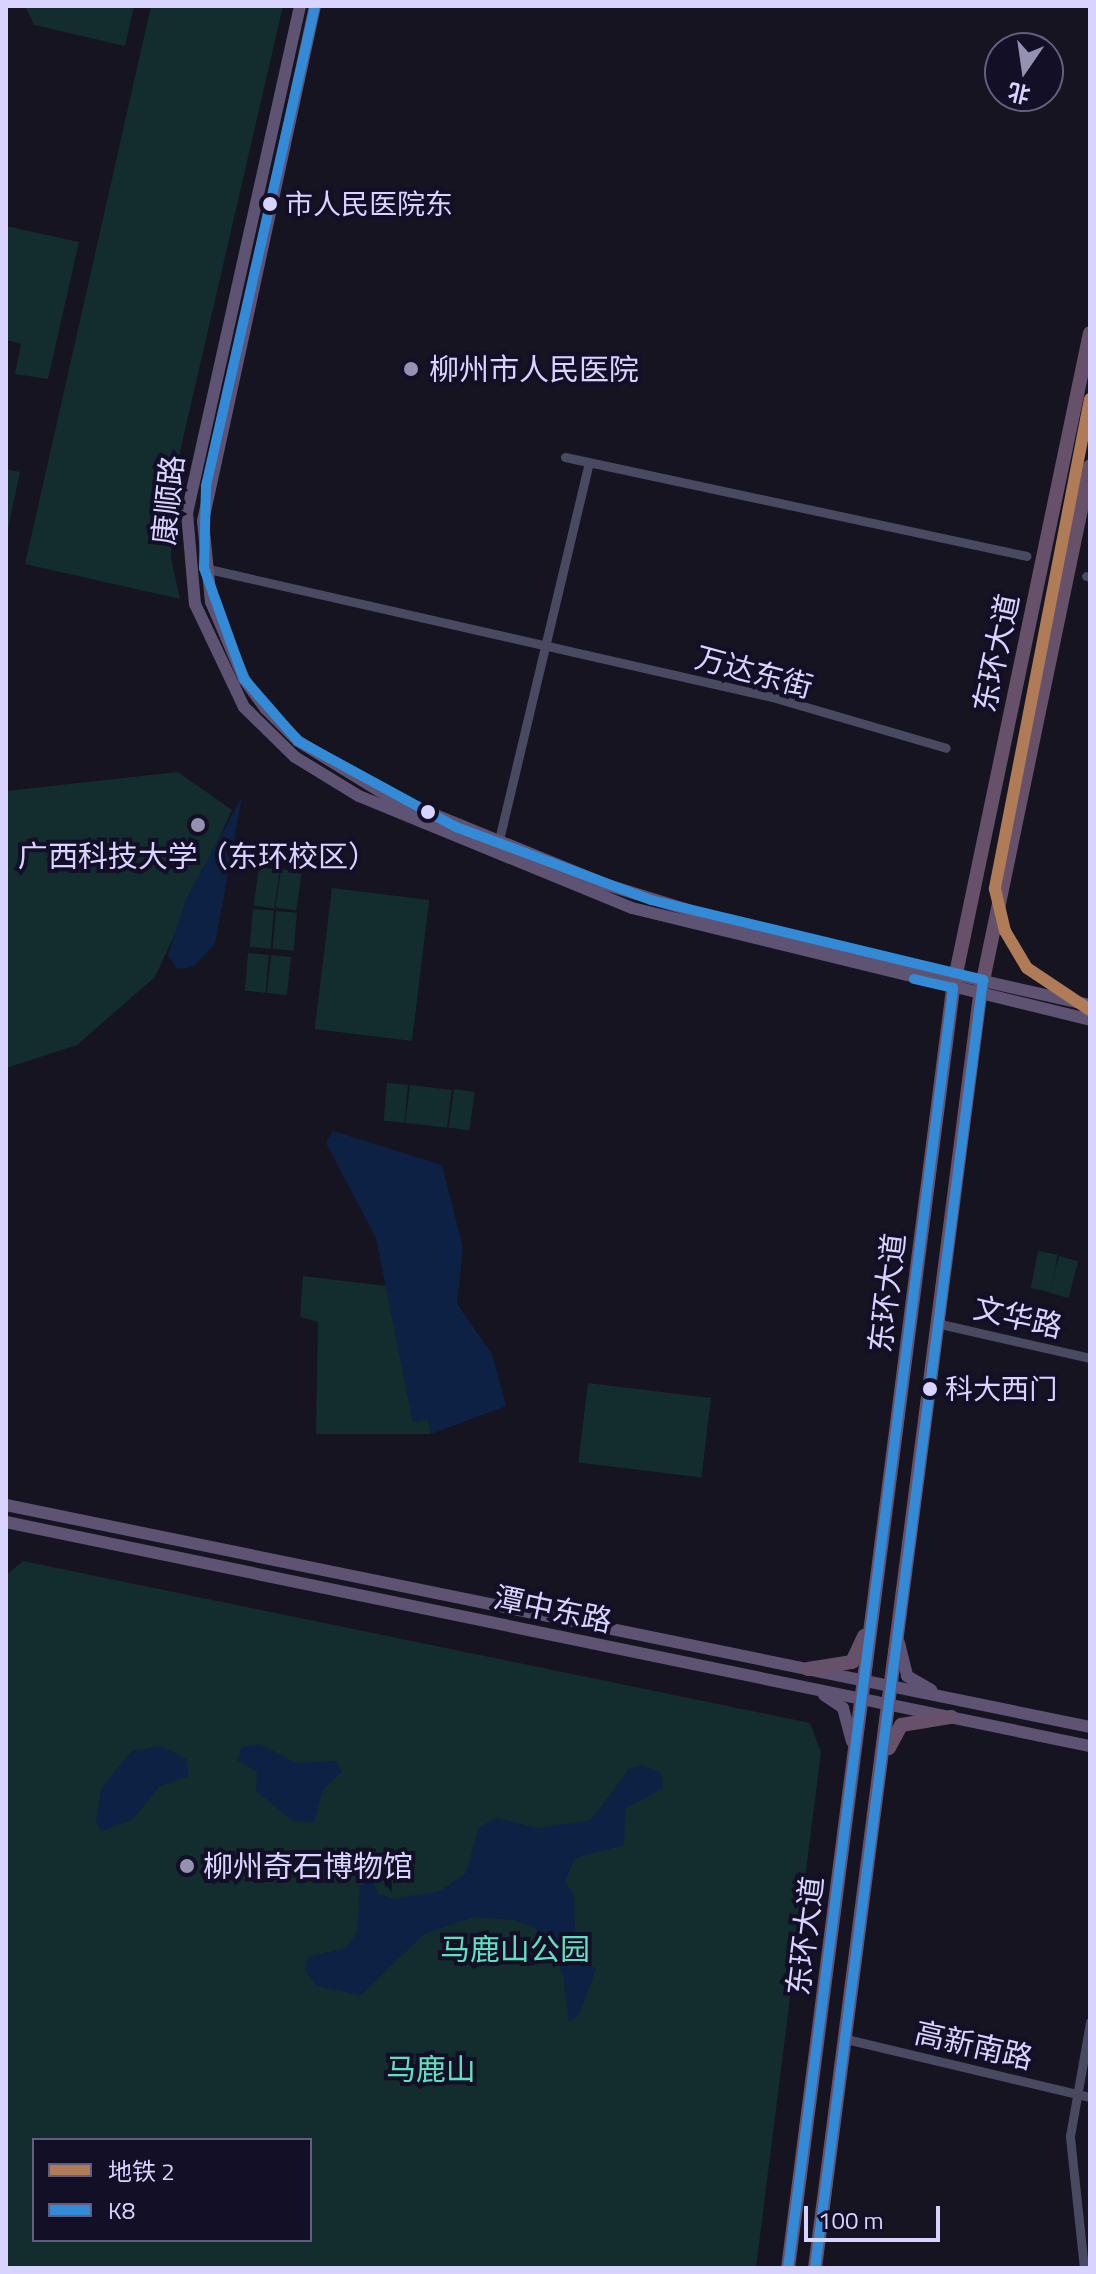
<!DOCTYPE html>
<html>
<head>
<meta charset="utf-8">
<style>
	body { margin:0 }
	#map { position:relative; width:1096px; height:2274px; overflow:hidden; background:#161421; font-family:"Titillium Web","Noto Sans SC",sans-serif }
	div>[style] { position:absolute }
	.green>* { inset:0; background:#132c2d; transform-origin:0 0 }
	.water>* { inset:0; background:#0d2144 }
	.minor>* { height:9px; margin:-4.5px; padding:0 4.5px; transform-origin:4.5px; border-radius:4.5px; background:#4a4962 }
	.major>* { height:12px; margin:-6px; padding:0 6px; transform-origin:6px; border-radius:6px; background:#5e5373 }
	.highway>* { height:14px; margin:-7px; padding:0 7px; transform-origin:7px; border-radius:7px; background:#67516a }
	.bus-1>* { height:10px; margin:-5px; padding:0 5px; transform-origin:5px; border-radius:5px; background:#338bd7 }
	.metro-1>* { height:12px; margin:-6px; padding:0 6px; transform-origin:6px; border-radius:6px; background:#b07c57 }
	.dots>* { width:22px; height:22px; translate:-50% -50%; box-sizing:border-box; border:4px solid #130f26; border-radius:50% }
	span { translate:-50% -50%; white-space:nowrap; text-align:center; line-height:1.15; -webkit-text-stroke:8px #130f26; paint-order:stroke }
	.bus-label { font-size:28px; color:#d9d4ff }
	.left { translate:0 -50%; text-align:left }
	.poi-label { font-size:30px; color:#d9d4ff }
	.street-label { font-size:30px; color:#d9d4ff }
	.park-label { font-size:30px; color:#5fe0c0 }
	.frame { position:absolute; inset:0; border:8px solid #d9d4ff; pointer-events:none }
	.legend { position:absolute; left:32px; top:2138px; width:280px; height:104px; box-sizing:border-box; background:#130f26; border:2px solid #625e7d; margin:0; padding:10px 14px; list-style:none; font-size:24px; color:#d9d4ff }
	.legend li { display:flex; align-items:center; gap:16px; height:40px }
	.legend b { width:40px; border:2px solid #625e7d }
	.north { position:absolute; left:984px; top:32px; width:80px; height:80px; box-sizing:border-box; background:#130f26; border:2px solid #625e7d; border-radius:50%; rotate:193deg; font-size:22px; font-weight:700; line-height:32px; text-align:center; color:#d9d4ff }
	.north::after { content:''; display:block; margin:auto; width:28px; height:36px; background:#9591b1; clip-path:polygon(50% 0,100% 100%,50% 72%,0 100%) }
	.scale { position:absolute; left:804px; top:2206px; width:136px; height:36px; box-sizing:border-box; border:4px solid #d9d4ff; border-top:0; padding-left:10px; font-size:24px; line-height:28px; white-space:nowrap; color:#d9d4ff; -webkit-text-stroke:6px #130f26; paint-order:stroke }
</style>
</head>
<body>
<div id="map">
	<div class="green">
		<div style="clip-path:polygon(25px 6px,134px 6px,125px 46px,34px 25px)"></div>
		<div style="clip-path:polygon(151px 6px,283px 6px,173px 482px,171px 558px,180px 599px,25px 564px)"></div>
		<div style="clip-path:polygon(6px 226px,79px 242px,48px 379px,15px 374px,21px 344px,6px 340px)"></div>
		<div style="clip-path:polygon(6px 469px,20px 472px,6px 539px)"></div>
		<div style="clip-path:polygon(178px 772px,232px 810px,155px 977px,77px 1045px,6px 1068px,6px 791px)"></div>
		<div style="left:259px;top:867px;width:21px;height:39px;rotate:8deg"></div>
		<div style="left:281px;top:869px;width:21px;height:39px;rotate:8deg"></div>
		<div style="left:332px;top:888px;width:98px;height:142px;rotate:7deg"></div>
		<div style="left:253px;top:909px;width:21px;height:38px;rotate:5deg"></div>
		<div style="left:276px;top:911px;width:21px;height:38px;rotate:5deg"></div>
		<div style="left:248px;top:953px;width:21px;height:38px;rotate:5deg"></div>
		<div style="left:271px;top:955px;width:20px;height:38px;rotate:6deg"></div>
		<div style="left:387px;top:1083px;width:21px;height:38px;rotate:5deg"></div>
		<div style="left:410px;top:1085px;width:42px;height:38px;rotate:7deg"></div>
		<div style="left:454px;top:1089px;width:21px;height:39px;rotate:8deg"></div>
		<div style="left:1038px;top:1251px;width:20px;height:38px;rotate:11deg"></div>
		<div style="left:1059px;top:1256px;width:20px;height:38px;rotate:15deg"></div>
		<div style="clip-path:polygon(303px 1276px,386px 1286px,413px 1421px,428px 1419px,431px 1434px,316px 1434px,318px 1322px,300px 1317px)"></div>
		<div style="left:588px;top:1383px;width:124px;height:80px;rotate:7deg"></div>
		<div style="clip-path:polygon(evenodd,23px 1561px,810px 1723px,821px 1752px,756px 2268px,6px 2268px,6px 1575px,23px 1561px,34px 2140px,310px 2140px,310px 2240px,34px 2240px,34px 2140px)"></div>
	</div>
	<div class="water">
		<div style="clip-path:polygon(242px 797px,215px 944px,193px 967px,177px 969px,168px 955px,187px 897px)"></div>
		<div style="clip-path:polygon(333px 1131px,442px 1165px,463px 1248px,457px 1304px,492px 1354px,506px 1406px,431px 1434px,428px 1419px,413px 1422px,376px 1238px,326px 1143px)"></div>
		<div style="clip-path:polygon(260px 1744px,296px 1763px,336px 1761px,342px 1772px,322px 1791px,314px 1823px,292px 1820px,256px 1791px,257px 1772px,237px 1760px,242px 1747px)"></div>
		<div style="clip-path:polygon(161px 1746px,186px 1759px,189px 1776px,160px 1786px,133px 1819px,102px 1831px,96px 1822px,101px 1788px,132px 1751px)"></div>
		<div style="clip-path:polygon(642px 1765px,661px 1773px,663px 1788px,625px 1809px,624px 1845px,575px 1858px,565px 1882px,574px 1896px,576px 1955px,596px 1969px,579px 2015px,569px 2022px,563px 1974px,548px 1946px,535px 1927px,513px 1920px,474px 1917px,424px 1934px,361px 1995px,317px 1986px,305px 1971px,308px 1957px,346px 1948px,357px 1932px,360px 1886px,370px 1876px,379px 1894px,394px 1899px,440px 1891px,466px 1873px,479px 1827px,497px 1818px,537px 1828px,591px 1820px,629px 1769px)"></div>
	</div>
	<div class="minor">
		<div style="left:565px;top:457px;width:472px;rotate:12.1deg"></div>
		<div style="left:204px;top:568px;width:582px;rotate:12.8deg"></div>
		<div style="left:772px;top:697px;width:181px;rotate:16.3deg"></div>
		<div style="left:1086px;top:576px;width:4px;rotate:14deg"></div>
		<div style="left:498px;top:844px;width:392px;rotate:-76.6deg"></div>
		<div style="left:936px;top:1323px;width:158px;rotate:12.8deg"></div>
		<div style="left:846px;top:2039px;width:251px;rotate:13.4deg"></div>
		<div style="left:1084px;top:2268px;width:133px;rotate:-96.1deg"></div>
		<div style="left:1070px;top:2136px;width:116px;rotate:-80deg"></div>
	</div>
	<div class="major">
		<div style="left:300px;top:6px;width:519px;rotate:102.56deg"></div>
		<div style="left:187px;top:513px;width:91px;rotate:85deg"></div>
		<div style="left:195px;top:604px;width:114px;rotate:64.6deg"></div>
		<div style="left:244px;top:707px;width:71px;rotate:44.4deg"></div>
		<div style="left:295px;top:757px;width:75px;rotate:31.4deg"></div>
		<div style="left:359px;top:796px;width:295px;rotate:22.3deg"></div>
		<div style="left:632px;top:908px;width:471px;rotate:13.7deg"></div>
		<div style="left:315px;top:6px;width:527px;rotate:102.27deg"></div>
		<div style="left:203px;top:521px;width:81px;rotate:84.4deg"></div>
		<div style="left:211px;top:602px;width:84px;rotate:66.8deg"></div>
		<div style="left:244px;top:679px;width:37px;rotate:54deg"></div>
		<div style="left:266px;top:709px;width:45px;rotate:45deg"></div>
		<div style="left:298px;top:741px;width:101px;rotate:31.6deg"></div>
		<div style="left:384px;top:794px;width:238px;rotate:22.2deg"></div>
		<div style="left:604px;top:884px;width:139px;rotate:17.1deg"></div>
		<div style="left:737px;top:925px;width:362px;rotate:12.8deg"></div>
		<div style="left:6px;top:1505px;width:1106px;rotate:11.57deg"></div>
		<div style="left:6px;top:1522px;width:1107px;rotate:11.68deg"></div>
		<div style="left:899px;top:1643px;width:34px;rotate:76deg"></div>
		<div style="left:907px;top:1676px;width:28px;rotate:30deg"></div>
		<div style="left:824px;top:1695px;width:23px;rotate:34deg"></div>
		<div style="left:843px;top:1708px;width:34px;rotate:75deg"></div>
	</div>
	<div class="highway">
		<div style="left:808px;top:1669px;width:45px;rotate:-9deg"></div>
		<div style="left:852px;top:1662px;width:29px;rotate:-65deg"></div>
		<div style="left:889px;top:1748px;width:26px;rotate:-62deg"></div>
		<div style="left:901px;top:1725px;width:51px;rotate:-9.1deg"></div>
		<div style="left:788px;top:2268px;width:1291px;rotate:-82.65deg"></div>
		<div style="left:953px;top:988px;width:669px;rotate:-78.19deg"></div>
		<div style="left:815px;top:2268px;width:1284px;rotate:-82.61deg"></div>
		<div style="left:980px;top:995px;width:540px;rotate:-78.25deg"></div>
	</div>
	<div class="bus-1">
		<div style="left:315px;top:6px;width:492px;rotate:102.8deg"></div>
		<div style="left:206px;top:486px;width:82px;rotate:91.4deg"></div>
		<div style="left:204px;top:568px;width:118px;rotate:70.2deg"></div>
		<div style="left:244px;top:679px;width:82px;rotate:48.9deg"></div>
		<div style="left:298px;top:741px;width:180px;rotate:28.6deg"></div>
		<div style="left:456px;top:827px;width:208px;rotate:20.5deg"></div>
		<div style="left:651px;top:900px;width:342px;rotate:13.5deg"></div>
		<div style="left:983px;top:980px;width:1299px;rotate:97.43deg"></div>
		<div style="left:788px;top:2268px;width:1291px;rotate:-82.65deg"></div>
		<div style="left:953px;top:988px;width:40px;rotate:-167deg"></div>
	</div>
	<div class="metro-1">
		<div style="left:1090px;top:399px;width:499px;rotate:101deg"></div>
		<div style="left:995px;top:889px;width:43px;rotate:76.6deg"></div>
		<div style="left:1005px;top:931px;width:43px;rotate:59.3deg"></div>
		<div style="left:1027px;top:968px;width:76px;rotate:33.7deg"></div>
	</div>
	<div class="dots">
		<div style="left:270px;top:204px;background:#d9d4ff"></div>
		<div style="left:411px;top:369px;background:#9591b1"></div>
		<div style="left:428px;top:812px;background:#d9d4ff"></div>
		<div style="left:198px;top:825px;background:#9591b1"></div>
		<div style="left:930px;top:1389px;background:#d9d4ff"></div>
		<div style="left:187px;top:1866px;background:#9591b1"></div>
	</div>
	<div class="bus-label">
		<span class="left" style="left:285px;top:204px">市人民医院东</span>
		<span class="left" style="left:945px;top:1389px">科大西门</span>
	</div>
	<div class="poi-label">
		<span class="left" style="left:429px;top:369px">柳州市人民医院</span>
		<span style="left:198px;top:856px">广西科技大学（东环校区）</span>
		<span class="left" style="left:203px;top:1866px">柳州奇石博物馆</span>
	</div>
	<div class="street-label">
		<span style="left:168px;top:500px;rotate:-84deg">康顺路</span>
		<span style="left:996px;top:653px;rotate:-78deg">东环大道</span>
		<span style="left:754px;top:672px;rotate:15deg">万达东街</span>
		<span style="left:887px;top:1293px;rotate:-83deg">东环大道</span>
		<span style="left:1018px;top:1317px;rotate:13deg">文华路</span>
		<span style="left:553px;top:1609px;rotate:12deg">潭中东路</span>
		<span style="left:805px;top:1936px;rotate:-83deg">东环大道</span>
		<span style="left:974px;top:2045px;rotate:13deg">高新南路</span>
	</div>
	<div class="park-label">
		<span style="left:515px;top:1949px">马鹿山公园</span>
		<span style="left:431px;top:2069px">马鹿山</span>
	</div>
	<div class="frame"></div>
	<ul class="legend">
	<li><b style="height:10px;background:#b07c57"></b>地铁 2</li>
	<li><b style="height:10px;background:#338bd7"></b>K8</li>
	</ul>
	<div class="north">北</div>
	<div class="scale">100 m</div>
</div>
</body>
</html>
